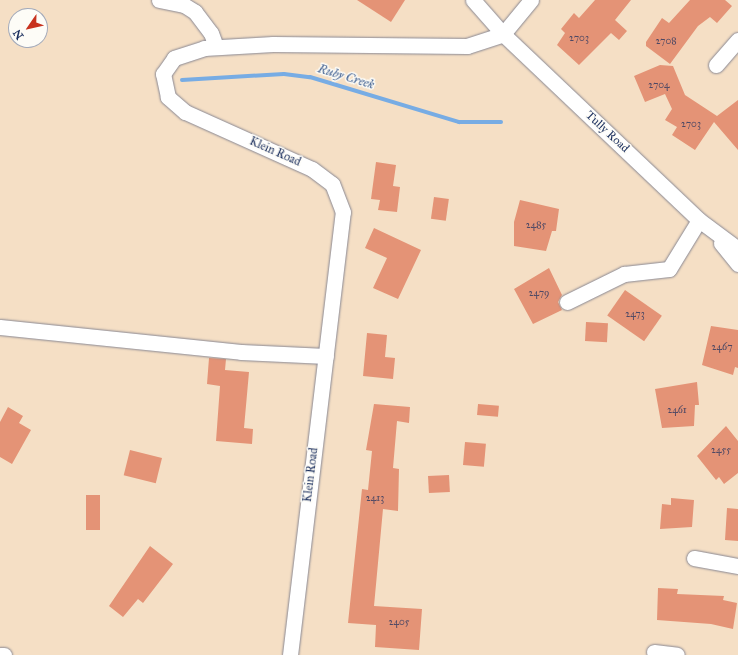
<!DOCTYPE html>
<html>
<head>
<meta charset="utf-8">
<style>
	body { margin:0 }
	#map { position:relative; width:738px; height:655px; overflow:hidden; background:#f5dfc5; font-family:"IM FELL Great Primer",serif }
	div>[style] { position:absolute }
	.stream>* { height:4px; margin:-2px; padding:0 2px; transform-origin:2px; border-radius:2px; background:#77ace4 }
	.building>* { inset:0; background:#e49376; transform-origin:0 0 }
	.roads { filter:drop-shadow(0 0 1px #888792) drop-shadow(0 0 1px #888792) }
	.minor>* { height:15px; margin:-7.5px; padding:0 7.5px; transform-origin:7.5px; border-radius:7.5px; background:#fff }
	span { translate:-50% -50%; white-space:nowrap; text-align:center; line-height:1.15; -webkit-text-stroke:3px #fdfcf7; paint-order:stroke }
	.number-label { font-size:10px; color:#4d4864 }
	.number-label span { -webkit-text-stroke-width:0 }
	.street-label { font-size:12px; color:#1b2f5e }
	.water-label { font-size:13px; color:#3b5b8d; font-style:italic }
	.north { position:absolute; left:8px; top:8px; width:40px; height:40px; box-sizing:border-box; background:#fdfcf7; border:1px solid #a3aaba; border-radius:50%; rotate:236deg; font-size:11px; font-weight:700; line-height:16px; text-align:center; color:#1b2f5e }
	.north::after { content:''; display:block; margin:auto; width:14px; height:18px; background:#c8321e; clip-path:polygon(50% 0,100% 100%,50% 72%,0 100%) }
</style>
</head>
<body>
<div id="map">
	<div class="stream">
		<div style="left:182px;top:80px;width:102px;rotate:-3.4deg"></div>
		<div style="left:284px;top:74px;width:26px;rotate:7deg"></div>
		<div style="left:310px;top:77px;width:156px;rotate:16.8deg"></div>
		<div style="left:459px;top:122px;width:42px"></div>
	</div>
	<div class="building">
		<div style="clip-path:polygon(357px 0,405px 0,391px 22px)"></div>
		<div style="clip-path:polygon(595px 0,631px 0,615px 20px,627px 31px,619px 40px,611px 33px,579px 65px,557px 45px,565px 33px,561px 29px,574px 13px,579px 18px)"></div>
		<div style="clip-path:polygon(690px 0,725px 0,732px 6px,717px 23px,710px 17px,698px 26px,670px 64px,646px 46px,646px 42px,662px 18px,669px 23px)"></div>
		<div style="clip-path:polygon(660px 65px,673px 66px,685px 95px,717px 116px,738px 100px,738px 150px,714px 122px,695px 150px,672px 135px,677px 127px,665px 120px,672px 109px,665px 94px,645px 102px,634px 76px)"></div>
		<div style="clip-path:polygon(376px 162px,396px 165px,393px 186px,400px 187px,397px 212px,378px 210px,380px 200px,371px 199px)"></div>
		<div style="left:434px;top:197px;width:15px;height:22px;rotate:8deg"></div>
		<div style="clip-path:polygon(520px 200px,559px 209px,556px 231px,552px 231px,546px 251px,514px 246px,514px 222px)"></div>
		<div style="clip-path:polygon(374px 228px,421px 250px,398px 299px,373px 288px,387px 258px,365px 248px)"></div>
		<div style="clip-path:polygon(549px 268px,562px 295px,558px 302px,562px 310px,533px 324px,514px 289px)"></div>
		<div style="left:625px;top:290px;width:45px;height:31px;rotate:35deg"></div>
		<div style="left:586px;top:322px;width:22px;height:19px;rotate:3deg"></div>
		<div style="clip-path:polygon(711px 326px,738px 330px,738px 368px,735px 367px,733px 375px,702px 365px)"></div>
		<div style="clip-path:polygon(367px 333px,387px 335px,385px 357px,395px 358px,393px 379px,363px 376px)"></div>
		<div style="clip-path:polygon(209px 358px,226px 359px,225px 370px,249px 372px,244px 428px,253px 429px,252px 444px,216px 441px,220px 386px,207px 384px)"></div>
		<div style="clip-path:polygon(697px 382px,699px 405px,695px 405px,694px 426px,662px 428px,655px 389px)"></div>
		<div style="clip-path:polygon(374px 404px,410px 407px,409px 423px,397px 421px,393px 468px,399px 469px,398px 511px,383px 509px,374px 606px,422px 609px,419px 650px,375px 647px,376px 625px,348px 623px,362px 489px,368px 490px,372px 451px,366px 450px)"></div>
		<div style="left:478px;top:404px;width:21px;height:11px;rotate:5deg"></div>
		<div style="clip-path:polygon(8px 407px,23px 416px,19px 423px,31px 430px,12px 464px,0 457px,0 422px)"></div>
		<div style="clip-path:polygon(726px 426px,738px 441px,738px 473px,724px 484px,719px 477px,716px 480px,697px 456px)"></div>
		<div style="left:465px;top:442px;width:21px;height:23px;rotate:5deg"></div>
		<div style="left:130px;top:450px;width:33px;height:26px;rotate:14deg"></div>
		<div style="left:449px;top:475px;width:17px;height:21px;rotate:87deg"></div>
		<div style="left:86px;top:495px;width:14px;height:35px"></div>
		<div style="clip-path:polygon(671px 498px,694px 500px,692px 527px,660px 529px,662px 504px,671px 505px)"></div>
		<div style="clip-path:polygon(727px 508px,738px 509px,738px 541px,725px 540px)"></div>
		<div style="clip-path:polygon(150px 546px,173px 564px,143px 603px,138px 599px,123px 617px,109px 606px)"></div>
		<div style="clip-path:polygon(658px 588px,678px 589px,677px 594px,724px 596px,723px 600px,737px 603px,733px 629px,711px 624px,657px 620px)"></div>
	</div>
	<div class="roads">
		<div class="minor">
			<div style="left:159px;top:0;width:25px;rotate:11deg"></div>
			<div style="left:184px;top:5px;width:13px;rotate:32deg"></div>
			<div style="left:195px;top:12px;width:26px;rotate:53deg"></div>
			<div style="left:211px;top:33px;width:15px;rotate:70deg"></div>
			<div style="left:473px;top:0;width:45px;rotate:48.6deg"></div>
			<div style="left:503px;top:34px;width:270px;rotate:43.5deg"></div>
			<div style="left:699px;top:220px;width:49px;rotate:36.6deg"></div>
			<div style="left:716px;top:65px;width:33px;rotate:-49deg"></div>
			<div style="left:721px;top:243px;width:27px;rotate:51deg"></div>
			<div style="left:567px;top:302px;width:64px;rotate:-26.2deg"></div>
			<div style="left:624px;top:274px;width:45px;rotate:-6.3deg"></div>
			<div style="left:669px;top:269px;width:57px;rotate:-58.5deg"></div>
			<div style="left:0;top:327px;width:242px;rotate:5.9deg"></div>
			<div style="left:241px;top:352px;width:85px;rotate:2.7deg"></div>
			<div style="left:694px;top:558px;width:45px;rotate:10.3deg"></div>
			<div style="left:654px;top:652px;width:23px;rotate:7deg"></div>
			<div style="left:0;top:655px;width:4px"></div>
			<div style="left:290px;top:655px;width:446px;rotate:-83.2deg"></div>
			<div style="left:343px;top:212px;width:30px;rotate:-111deg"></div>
			<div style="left:332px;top:184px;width:25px;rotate:-143deg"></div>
			<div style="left:312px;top:169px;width:139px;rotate:-155.8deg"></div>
			<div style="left:185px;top:112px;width:23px;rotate:-139deg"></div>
			<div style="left:168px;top:97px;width:24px;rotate:-102deg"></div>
			<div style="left:163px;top:74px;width:19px;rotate:-55deg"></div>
			<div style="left:174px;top:58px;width:32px;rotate:-18deg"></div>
			<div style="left:204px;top:48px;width:69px;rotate:-3.3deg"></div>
			<div style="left:273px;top:44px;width:194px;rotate:0.6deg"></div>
			<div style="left:467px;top:46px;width:38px;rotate:-18deg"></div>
			<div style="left:503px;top:34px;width:44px;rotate:-50.5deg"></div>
		</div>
	</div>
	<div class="number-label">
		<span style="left:579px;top:39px">2703</span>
		<span style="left:666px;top:42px">2708</span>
		<span style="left:659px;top:86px">2704</span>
		<span style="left:691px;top:125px">2703</span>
		<span style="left:536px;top:226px">2485</span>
		<span style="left:539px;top:294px">2479</span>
		<span style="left:635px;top:315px">2473</span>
		<span style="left:722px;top:348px">2467</span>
		<span style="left:677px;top:411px">2461</span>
		<span style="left:721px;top:451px">2455</span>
		<span style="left:375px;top:499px">2413</span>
		<span style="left:399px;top:623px">2405</span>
	</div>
	<div class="street-label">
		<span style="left:607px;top:132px;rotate:43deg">Tully Road</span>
		<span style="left:275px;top:152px;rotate:24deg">Klein Road</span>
		<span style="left:311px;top:475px;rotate:-83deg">Klein Road</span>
	</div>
	<div class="water-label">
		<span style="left:346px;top:77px;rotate:17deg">Ruby Creek</span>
	</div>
	<div class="north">N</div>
</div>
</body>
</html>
